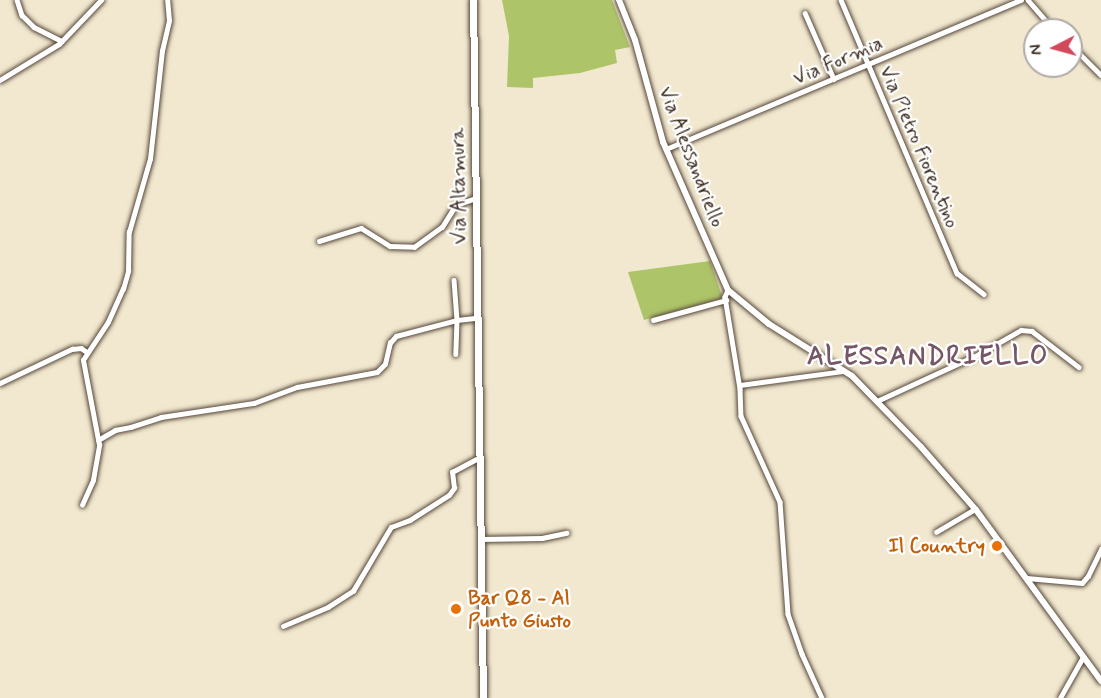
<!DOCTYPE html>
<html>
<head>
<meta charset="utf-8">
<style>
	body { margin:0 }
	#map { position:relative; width:1101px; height:698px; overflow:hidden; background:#f1e8cf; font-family:Mynerve,sans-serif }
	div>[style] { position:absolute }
	.green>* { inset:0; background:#aec469 }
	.roads { filter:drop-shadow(0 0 2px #564639) drop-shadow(0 0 2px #564639) }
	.minor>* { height:4.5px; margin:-2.25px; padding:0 2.25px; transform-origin:2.25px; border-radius:2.25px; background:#fff }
	.tertiary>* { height:6px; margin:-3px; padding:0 3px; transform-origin:3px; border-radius:3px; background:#fff }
	.secondary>* { height:7px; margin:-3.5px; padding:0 3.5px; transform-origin:3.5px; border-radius:3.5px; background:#fff }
	.dots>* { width:16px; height:16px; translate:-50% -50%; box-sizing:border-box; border:3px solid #fff; border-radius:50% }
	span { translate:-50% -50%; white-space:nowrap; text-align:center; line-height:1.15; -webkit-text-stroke:4.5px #fff; paint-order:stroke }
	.street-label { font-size:20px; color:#3b2a1e }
	.food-label { font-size:20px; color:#c56008; font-weight:700 }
	.right { translate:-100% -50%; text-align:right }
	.left { translate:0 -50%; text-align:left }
	.district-label { font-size:26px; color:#765765; font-weight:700; letter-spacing:1.5px }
	.north { position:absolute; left:1023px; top:18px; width:60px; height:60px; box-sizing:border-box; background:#fff; border:2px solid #b1aaa5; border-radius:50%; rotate:264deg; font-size:16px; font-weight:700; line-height:24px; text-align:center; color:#3b2a1e }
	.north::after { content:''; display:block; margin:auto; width:21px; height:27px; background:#d1495b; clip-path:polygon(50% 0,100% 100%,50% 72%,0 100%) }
</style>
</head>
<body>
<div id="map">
	<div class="green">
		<div style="clip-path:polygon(502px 0,612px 0,630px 47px,615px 50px,617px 63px,580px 73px,533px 78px,533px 88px,507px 87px,509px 36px)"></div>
		<div style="clip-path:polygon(710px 261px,722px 296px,720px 299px,644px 320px,628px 272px)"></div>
	</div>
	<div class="roads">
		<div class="minor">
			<div style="left:17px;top:0;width:16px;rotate:72deg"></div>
			<div style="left:22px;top:15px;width:17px;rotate:45deg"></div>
			<div style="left:34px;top:27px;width:31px;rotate:27deg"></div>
			<div style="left:841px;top:0;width:297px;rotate:67deg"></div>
			<div style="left:957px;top:273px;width:34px;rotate:38deg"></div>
			<div style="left:1028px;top:0;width:40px;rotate:49deg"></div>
			<div style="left:805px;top:13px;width:72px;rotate:66.3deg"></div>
			<div style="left:1071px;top:45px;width:42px;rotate:45deg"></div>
			<div style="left:0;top:80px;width:69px;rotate:-31.4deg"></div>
			<div style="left:59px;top:44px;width:61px;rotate:-46.3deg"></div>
			<div style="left:666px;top:149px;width:385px;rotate:-22.8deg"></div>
			<div style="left:319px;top:241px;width:44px;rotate:-17.2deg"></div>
			<div style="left:361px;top:228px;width:34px;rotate:32deg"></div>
			<div style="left:390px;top:246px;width:24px;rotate:2deg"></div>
			<div style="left:414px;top:247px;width:34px;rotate:-36deg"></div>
			<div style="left:442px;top:227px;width:26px;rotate:-58deg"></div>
			<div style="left:456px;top:205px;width:21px;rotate:-19deg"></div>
			<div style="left:454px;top:280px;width:40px;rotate:85.7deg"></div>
			<div style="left:457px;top:320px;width:34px;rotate:92deg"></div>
			<div style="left:728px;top:290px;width:8px;rotate:113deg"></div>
			<div style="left:725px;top:297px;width:93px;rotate:80.7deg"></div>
			<div style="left:740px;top:389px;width:27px;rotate:88deg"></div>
			<div style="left:741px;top:416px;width:94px;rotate:65.6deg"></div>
			<div style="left:780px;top:502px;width:112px;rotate:85.9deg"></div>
			<div style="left:788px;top:614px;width:42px;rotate:70.7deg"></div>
			<div style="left:802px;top:654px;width:48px;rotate:65.6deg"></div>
			<div style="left:653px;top:320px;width:76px;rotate:-15.3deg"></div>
			<div style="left:0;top:383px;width:80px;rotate:-25.3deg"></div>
			<div style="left:72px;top:349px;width:9px;rotate:-6deg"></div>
			<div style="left:81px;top:348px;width:7px;rotate:34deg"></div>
			<div style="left:740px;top:385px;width:105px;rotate:-7.7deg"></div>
			<div style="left:877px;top:401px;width:112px;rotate:-24.7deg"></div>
			<div style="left:979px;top:354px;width:48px;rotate:-29.7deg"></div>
			<div style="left:1021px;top:330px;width:11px;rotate:5deg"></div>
			<div style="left:1032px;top:331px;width:59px;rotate:37.5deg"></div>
			<div style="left:98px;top:440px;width:20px;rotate:-30deg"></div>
			<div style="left:115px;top:430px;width:16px;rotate:-11deg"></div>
			<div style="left:131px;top:427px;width:32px;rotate:-18deg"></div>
			<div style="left:161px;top:417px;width:94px;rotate:-8.6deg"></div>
			<div style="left:254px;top:403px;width:46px;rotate:-20.4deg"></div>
			<div style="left:297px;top:387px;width:81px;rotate:-10.6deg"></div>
			<div style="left:377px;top:372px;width:11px;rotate:-45deg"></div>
			<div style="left:385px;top:364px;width:22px;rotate:-77deg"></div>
			<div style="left:390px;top:343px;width:9px;rotate:-49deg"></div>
			<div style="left:396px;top:336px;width:63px;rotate:-14.7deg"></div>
			<div style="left:457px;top:320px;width:20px;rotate:-6deg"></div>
			<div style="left:82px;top:505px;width:27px;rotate:-66deg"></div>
			<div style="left:93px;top:480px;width:36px;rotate:-80deg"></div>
			<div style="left:99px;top:445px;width:86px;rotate:-100.7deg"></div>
			<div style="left:83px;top:360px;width:45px;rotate:-56.7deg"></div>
			<div style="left:108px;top:322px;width:36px;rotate:-66deg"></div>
			<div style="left:123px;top:289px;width:19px;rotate:-74deg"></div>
			<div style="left:128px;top:271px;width:39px;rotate:-89deg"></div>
			<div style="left:129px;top:232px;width:76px;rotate:-74deg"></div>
			<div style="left:150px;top:159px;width:109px;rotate:-83.7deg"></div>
			<div style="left:162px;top:51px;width:31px;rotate:-77deg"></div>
			<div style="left:169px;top:21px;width:21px;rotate:-95deg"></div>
			<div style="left:936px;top:532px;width:45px;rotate:-30.5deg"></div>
			<div style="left:481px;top:539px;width:61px;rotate:-0.9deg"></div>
			<div style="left:542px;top:538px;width:25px;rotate:-12deg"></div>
			<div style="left:1027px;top:578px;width:55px;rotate:5.2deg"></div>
			<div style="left:1082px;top:583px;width:9px;rotate:-49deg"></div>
			<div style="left:1088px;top:576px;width:30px;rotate:-64deg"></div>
			<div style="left:283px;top:626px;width:49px;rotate:-22.9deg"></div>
			<div style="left:328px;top:607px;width:30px;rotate:-33deg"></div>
			<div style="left:353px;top:591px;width:74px;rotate:-59.3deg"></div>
			<div style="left:391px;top:527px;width:20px;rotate:-20deg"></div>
			<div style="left:410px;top:520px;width:46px;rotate:-32.7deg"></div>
			<div style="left:449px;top:495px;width:9px;rotate:-54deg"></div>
			<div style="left:454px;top:488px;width:16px;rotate:-97deg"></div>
			<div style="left:452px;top:472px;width:32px;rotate:-28deg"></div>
			<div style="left:1060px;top:698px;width:47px;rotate:-60.7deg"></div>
		</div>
		<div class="tertiary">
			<div style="left:619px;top:0;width:43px;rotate:68.2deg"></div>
			<div style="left:635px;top:40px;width:106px;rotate:74.6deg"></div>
			<div style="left:663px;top:142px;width:162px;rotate:66.3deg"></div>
			<div style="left:728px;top:290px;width:53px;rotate:39.7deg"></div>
			<div style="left:769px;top:324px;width:98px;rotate:32.1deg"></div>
			<div style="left:852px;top:376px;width:99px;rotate:45.8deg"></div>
			<div style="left:921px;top:447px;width:84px;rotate:48.9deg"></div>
			<div style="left:976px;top:510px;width:212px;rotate:53.8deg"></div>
		</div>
		<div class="secondary">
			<div style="left:473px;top:0;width:698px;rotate:89.18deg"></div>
		</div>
	</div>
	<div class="dots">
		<div style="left:997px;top:546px;background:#e8710a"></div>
		<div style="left:456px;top:609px;background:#e8710a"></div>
	</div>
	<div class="street-label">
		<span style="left:838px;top:61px;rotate:-23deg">Via Formia</span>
		<span style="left:919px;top:147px;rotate:67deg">Via Pietro Fiorentino</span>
		<span style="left:691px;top:157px;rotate:69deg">Via Alessandriello</span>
		<span style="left:459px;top:186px;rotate:-91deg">Via Altamura</span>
	</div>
	<div class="food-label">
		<span class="right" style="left:985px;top:546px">Il Country</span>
		<span class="left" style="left:468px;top:610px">Bar Q8 - Al<br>Punto Giusto</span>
	</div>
	<div class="district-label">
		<span style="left:928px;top:358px">ALESSANDRIELLO</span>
	</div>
	<div class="north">N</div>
</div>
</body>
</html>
